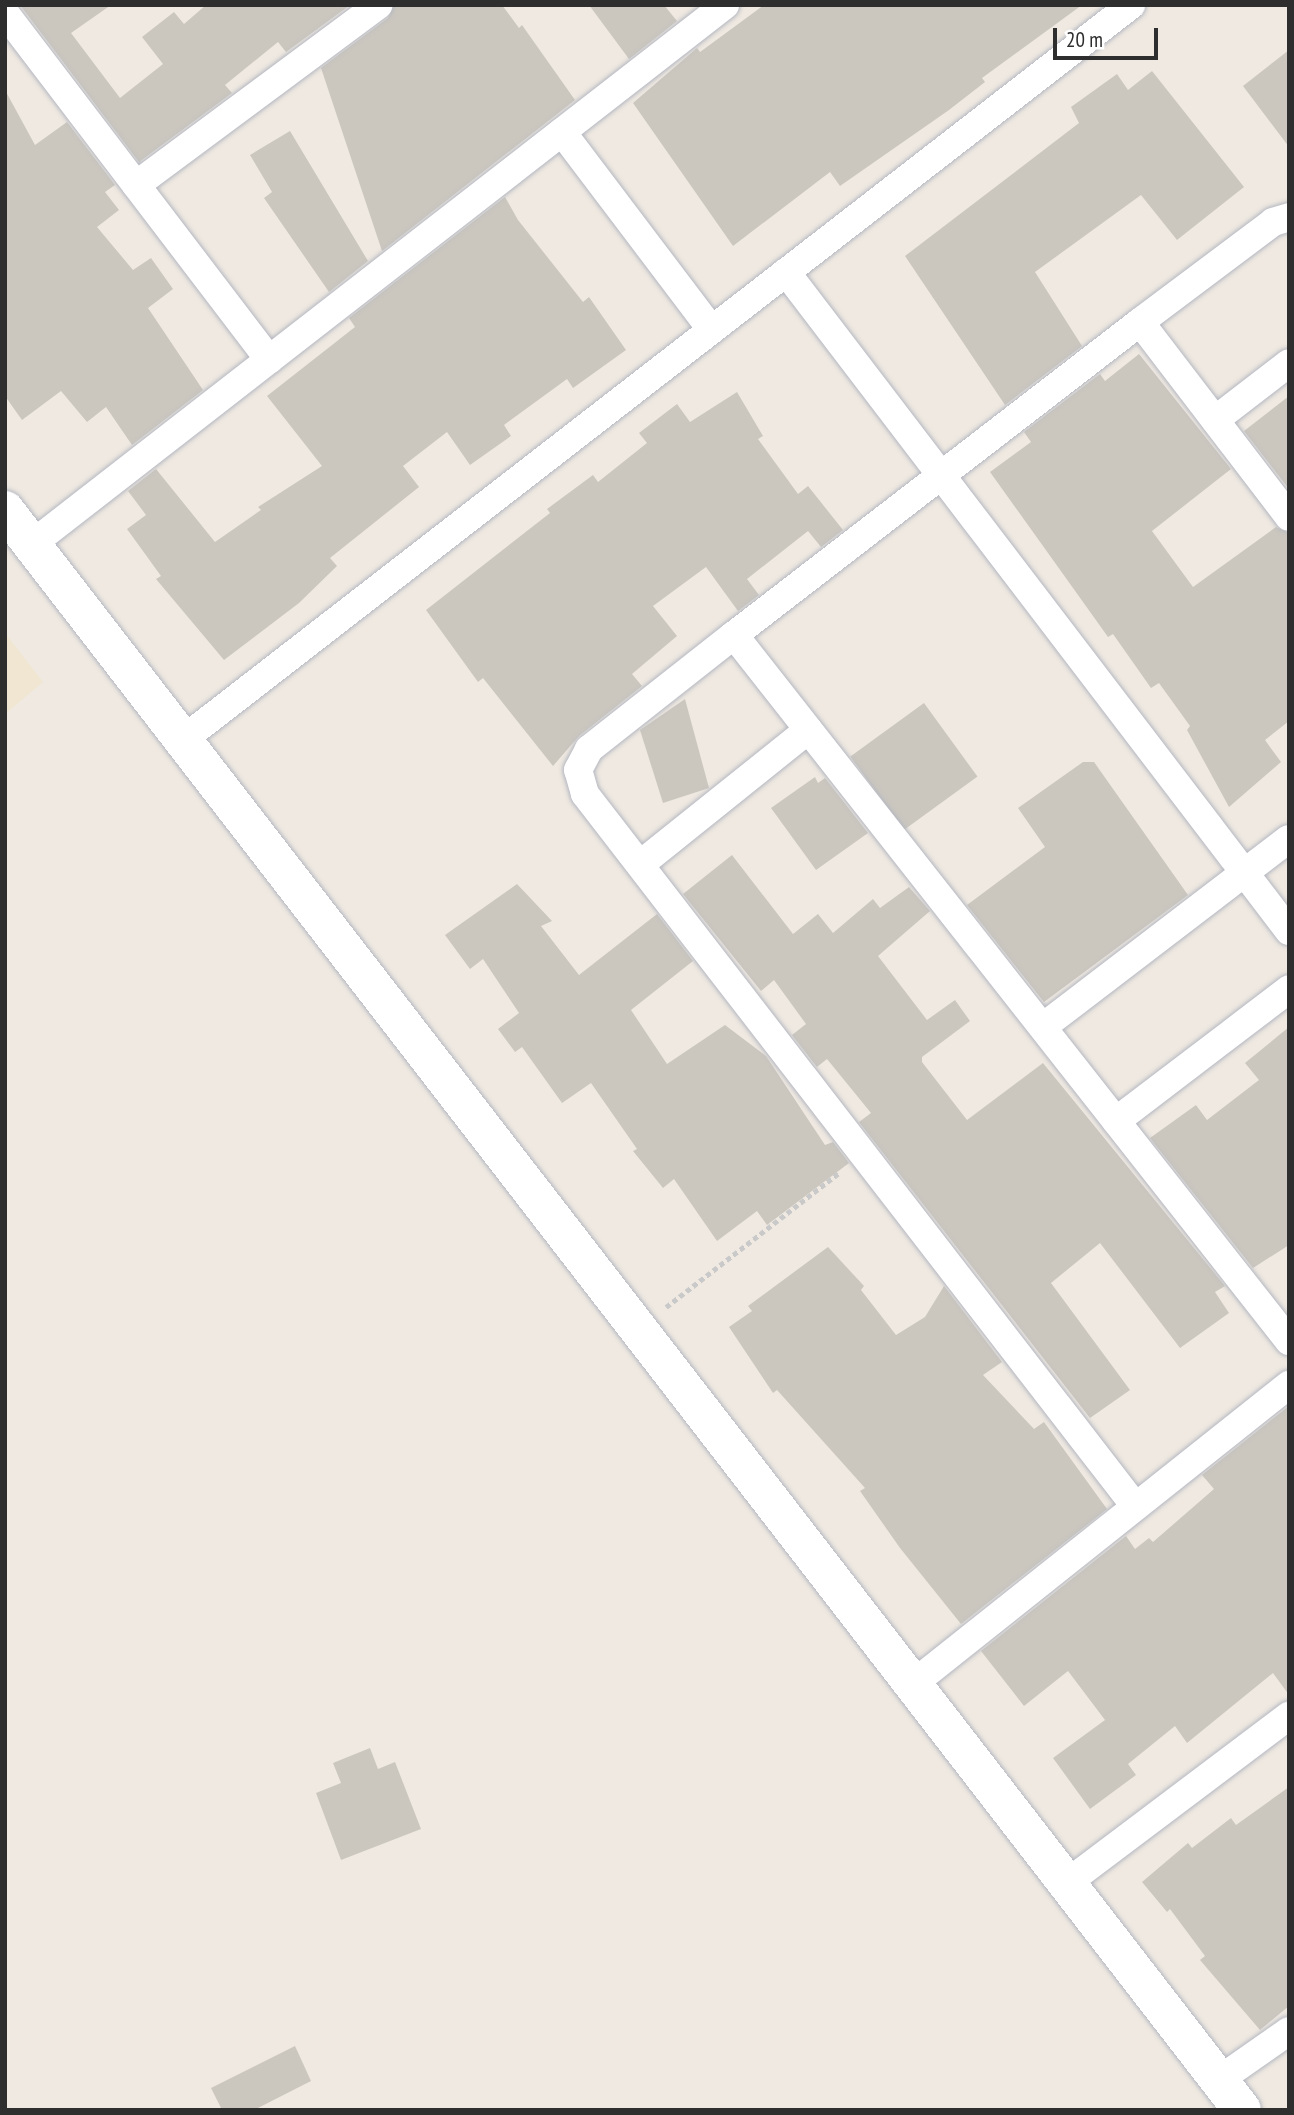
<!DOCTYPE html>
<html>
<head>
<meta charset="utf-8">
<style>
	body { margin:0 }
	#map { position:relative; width:1294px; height:2115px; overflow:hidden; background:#efe9e1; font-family:"PT Sans Narrow",sans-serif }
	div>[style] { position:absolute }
	.education>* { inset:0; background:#f0e6d1 }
	.building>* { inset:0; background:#cbc7bf; transform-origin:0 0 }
	.path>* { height:4.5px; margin-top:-2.25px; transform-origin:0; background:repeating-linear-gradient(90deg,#c9c9c9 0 5px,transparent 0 8.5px) }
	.roads { filter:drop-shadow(0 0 2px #b4b7c1) drop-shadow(0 0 2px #b4b7c1) }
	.street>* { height:28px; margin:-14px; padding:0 14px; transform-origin:14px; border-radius:14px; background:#fff }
	.secondary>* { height:38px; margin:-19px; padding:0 19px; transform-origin:19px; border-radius:19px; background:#fff }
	span { translate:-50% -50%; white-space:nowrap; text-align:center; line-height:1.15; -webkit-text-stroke:5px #fff; paint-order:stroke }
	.frame { position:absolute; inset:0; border:7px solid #2e2e2e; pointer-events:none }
	.scale { position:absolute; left:1053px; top:28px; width:105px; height:32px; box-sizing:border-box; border:4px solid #2e2e2e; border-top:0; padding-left:9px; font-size:21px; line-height:24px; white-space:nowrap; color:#2e2e2e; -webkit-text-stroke:5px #fff; paint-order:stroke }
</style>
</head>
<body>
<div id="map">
	<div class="education">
		<div style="clip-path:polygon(5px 633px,43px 682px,5px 714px)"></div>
	</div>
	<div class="building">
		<div style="clip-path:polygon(20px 5px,111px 5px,71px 33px,120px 98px,163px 64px,142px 37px,174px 12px,184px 24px,206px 5px,350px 5px,286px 52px,278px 42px,225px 85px,232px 93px,139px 162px)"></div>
		<div style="clip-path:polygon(394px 5px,502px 5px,519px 28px,522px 25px,575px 100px,382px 251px,321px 68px,388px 18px)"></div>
		<div style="clip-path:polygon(589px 5px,664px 5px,677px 21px,629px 59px)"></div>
		<div style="clip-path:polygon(764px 5px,1082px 5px,982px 78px,985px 82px,949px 110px,840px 186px,830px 172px,733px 246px,633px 103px,697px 48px,700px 52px)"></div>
		<div style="clip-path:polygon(1289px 50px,1289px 147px,1243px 86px)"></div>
		<div style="clip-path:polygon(1152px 71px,1244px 187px,1177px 240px,1141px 195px,1035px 272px,1082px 346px,1005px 405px,905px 256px,1079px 123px,1071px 107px,1117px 74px,1128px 90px)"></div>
		<div style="clip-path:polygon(5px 90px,35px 145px,67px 122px,115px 185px,105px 192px,119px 210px,97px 227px,133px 270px,151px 258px,173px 289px,148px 308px,203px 390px,132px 445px,106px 407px,87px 422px,61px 391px,22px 420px,5px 396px)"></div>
		<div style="clip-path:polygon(290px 131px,368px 261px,329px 292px,264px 198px,272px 192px,250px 155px)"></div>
		<div style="clip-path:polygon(505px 197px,518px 220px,583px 302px,589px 297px,626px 350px,573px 388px,567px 379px,504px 425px,511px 436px,470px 465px,447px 432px,403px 466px,419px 487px,330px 558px,337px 566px,299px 603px,224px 660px,156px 579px,161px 576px,127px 529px,146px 515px,128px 491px,156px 469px,215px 542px,261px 510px,258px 507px,322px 466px,267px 396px,355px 327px,349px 318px)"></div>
		<div style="clip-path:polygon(1139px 354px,1231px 469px,1152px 531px,1193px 587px,1276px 527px,1289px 533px,1289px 721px,1265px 740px,1281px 762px,1229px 807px,1187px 730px,1190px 726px,1159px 683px,1151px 688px,1113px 634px,1108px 637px,990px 472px,1031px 442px,1024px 432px,1100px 374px,1105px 381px)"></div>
		<div style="clip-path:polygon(737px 392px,763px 436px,758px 439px,798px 494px,808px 486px,843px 530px,821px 547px,808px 531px,747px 579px,759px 595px,738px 611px,706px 567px,653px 606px,677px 636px,632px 674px,642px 686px,579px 736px,553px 766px,483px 678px,478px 682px,426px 610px,550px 513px,547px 509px,593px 475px,598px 482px,647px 443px,639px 433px,677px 404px,690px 422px)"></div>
		<div style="clip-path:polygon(1289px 396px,1289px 489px,1244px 431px)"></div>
		<div style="clip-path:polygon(685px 699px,709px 788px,663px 803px,640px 730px)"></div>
		<div style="left:924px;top:703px;width:91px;height:91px;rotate:54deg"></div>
		<div style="clip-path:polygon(1083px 762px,1094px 762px,1188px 895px,1044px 1002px,967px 905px,1045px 847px,1018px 808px)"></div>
		<div style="clip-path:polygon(815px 777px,818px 783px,825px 778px,868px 833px,816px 870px,771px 808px)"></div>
		<div style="clip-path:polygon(732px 855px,793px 934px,818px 914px,833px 933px,873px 899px,880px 908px,909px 887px,930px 911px,878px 956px,927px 1020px,955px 1000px,970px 1021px,922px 1057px,922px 1062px,967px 1120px,1043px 1063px,1225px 1286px,1215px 1292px,1229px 1313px,1180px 1348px,1100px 1243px,1051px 1283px,1130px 1390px,1090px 1418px,859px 1122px,871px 1113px,827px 1059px,817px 1067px,792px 1035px,806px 1024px,774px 980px,761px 991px,683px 894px)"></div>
		<div style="clip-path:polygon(517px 884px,552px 921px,541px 926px,579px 975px,657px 914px,693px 961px,631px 1010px,667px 1064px,725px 1025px,766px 1056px,825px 1145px,833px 1142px,849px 1163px,767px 1225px,757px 1211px,717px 1241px,674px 1179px,663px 1188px,633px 1151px,637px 1149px,591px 1083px,562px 1103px,522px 1047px,515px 1052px,498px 1029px,519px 1013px,483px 959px,470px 969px,445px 935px)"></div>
		<div style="clip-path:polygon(1289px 1027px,1289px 1245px,1253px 1268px,1150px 1138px,1196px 1105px,1207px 1120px,1259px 1080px,1245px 1063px)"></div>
		<div style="clip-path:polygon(828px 1247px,864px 1286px,861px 1290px,896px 1335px,925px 1317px,944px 1286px,1002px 1362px,983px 1375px,1034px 1429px,1044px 1422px,1107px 1509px,961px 1624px,900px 1548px,860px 1491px,865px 1488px,777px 1390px,773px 1393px,729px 1327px,752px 1311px,748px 1306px)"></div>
		<div style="clip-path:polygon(1289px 1406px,1289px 1695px,1273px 1673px,1187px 1743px,1175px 1726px,1128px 1764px,1136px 1775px,1090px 1809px,1053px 1758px,1105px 1720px,1068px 1671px,1024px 1706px,981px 1651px,1126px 1536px,1135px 1549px,1149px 1538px,1153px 1542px,1214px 1489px,1202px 1475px)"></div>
		<div style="clip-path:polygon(370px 1748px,378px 1769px,395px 1762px,421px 1829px,341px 1860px,316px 1793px,341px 1783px,333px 1763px)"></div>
		<div style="clip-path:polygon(1289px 1787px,1289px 2006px,1260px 2030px,1200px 1960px,1205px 1956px,1170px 1909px,1167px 1912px,1142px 1882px,1188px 1843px,1192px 1848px,1231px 1818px,1236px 1825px)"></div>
		<div style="clip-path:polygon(295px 2046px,311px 2081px,254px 2110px,222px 2110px,211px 2088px)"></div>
	</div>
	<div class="path">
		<div style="left:666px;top:1307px;width:219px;rotate:-37.8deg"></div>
	</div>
	<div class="roads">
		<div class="street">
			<div style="left:5px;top:13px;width:436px;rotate:52.7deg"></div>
			<div style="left:562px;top:132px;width:248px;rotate:52.9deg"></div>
			<div style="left:136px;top:185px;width:302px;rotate:-36.6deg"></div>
			<div style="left:786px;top:272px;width:829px;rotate:52.65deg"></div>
			<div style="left:1140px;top:322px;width:245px;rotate:52.6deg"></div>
			<div style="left:1215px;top:420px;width:93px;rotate:-37.6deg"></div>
			<div style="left:32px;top:544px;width:878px;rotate:-37.87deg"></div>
			<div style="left:734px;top:635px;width:898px;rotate:51.83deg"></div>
			<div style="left:185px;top:738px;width:1197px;rotate:-37.77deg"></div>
			<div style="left:642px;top:863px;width:213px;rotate:-38.7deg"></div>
			<div style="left:1044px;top:1026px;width:308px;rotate:-37.4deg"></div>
			<div style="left:1116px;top:1121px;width:218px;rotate:-37.3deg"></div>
			<div style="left:1135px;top:1506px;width:900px;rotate:-127.69deg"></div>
			<div style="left:585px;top:794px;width:25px;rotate:-106deg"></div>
			<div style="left:578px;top:770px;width:24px;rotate:-62deg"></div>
			<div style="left:589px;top:749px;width:184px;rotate:-38.2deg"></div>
			<div style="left:734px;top:635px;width:513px;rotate:-37.63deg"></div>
			<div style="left:1140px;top:322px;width:166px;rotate:-36.9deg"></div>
			<div style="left:1273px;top:222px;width:17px;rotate:-17deg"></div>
			<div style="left:914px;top:1683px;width:479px;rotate:-38.5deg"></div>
			<div style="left:1067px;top:1883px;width:278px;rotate:-37deg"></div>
			<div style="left:1219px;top:2080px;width:85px;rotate:-35deg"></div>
		</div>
		<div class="secondary">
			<div style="left:5px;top:510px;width:2022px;rotate:52.29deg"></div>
		</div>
	</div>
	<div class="frame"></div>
	<div class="scale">20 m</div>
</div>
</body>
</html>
